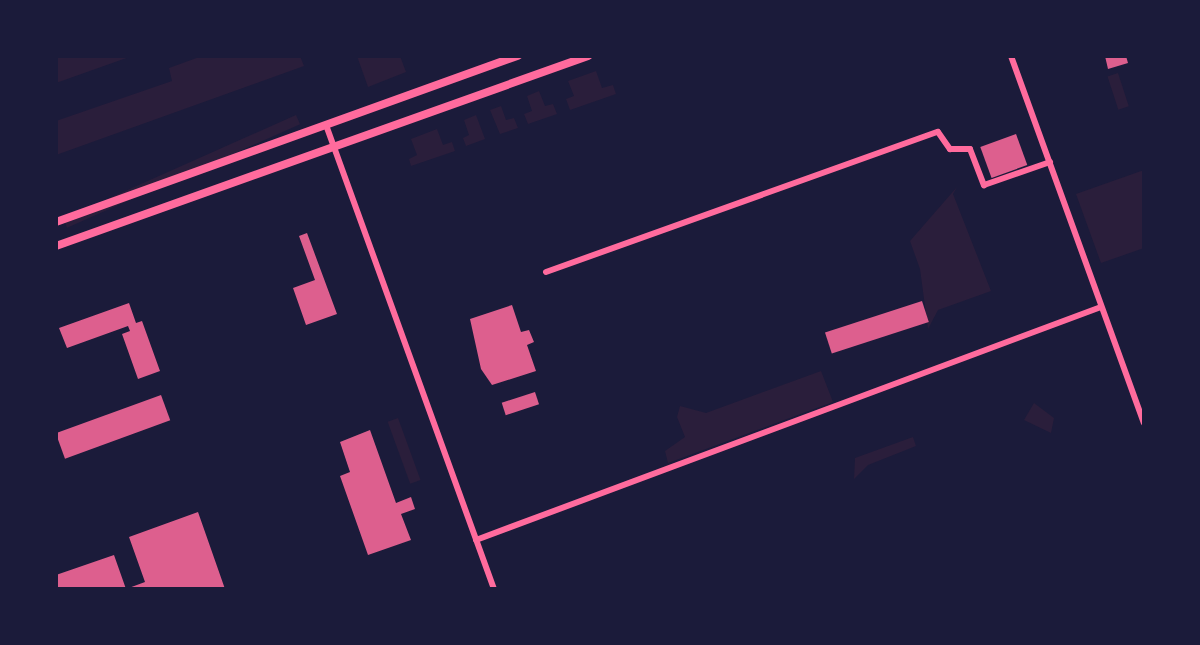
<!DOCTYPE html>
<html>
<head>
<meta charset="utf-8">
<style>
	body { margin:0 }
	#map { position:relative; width:1200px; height:645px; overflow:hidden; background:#1b1b3a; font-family:Roboto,sans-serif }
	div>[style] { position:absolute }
	.green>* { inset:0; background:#2a1e3b; transform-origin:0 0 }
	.building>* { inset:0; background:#dd5f8e; transform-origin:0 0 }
	.minor>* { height:6px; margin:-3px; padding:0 3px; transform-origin:3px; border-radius:3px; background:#ff6b9d }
	.secondary>* { height:8px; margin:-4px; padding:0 4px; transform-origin:4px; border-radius:4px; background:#ff6b9d }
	span { translate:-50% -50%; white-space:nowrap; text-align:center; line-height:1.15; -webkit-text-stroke:7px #1b1b3a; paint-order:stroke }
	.frame { position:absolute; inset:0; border:58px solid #1b1b3a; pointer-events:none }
</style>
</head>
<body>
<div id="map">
	<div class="green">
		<div style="clip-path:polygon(56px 56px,132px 56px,56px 83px)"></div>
		<div style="clip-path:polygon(202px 56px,300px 56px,304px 66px,56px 155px,56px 121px,172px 81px,169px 68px)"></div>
		<div style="clip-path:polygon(357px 56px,400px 56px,406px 72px,368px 87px)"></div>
		<div style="clip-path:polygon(596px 71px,602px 88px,613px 85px,616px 94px,570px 110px,566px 99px,574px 96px,568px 81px)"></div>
		<div style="left:1118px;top:73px;width:35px;height:11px;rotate:72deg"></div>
		<div style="clip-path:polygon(539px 91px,545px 106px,553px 104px,557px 114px,528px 124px,524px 114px,532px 111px,527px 96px)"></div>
		<div style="clip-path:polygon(501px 106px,506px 120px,514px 118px,518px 128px,500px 134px,490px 110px)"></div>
		<div style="left:296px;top:115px;width:10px;height:255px;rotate:66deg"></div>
		<div style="clip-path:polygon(476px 115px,485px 139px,466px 146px,463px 138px,469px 135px,464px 120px)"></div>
		<div style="clip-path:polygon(437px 129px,443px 145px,452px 142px,455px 151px,411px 166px,409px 159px,417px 155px,411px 139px)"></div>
		<div style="clip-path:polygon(1144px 170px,1144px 248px,1101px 263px,1076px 194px)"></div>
		<div style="clip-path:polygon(957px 187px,953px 194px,991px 291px,938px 310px,928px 329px,920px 269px,910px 241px)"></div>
		<div style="clip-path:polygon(821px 371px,833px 402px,668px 463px,665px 451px,685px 437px,677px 417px,680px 406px,706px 413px)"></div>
		<div style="clip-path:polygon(1034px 403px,1054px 418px,1051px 433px,1024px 420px)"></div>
		<div style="left:398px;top:418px;width:66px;height:11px;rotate:70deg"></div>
		<div style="clip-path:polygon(913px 437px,916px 446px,868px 465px,854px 479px,855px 458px)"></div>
	</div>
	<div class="building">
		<div style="clip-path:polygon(1105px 56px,1126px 56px,1128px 63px,1108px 69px)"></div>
		<div style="left:1016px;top:134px;width:33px;height:38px;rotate:70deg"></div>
		<div style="clip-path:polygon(307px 233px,337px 314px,306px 325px,293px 288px,315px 280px,299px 236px)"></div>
		<div style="left:922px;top:301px;width:22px;height:102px;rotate:72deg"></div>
		<div style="clip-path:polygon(129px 303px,136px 323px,142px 321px,160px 371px,138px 379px,122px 334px,130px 331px,128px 326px,67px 348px,59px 328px)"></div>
		<div style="clip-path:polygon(512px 305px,521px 332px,529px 330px,534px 342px,527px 345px,536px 371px,492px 385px,481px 369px,470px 319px)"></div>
		<div style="left:535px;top:392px;width:13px;height:35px;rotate:72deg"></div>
		<div style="left:161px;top:395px;width:27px;height:112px;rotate:70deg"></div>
		<div style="clip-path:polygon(370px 430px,396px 503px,411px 497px,415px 509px,401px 514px,411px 540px,368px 555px,340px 476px,350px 472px,340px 442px)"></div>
		<div style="clip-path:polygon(198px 512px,225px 589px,56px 589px,56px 575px,114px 555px,126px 589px,145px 582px,129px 537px)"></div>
	</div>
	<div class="minor">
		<div style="left:1011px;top:56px;width:390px;rotate:70.1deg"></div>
		<div style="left:326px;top:125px;width:493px;rotate:70.1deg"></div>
		<div style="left:546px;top:272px;width:416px;rotate:-19.7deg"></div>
		<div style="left:938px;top:132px;width:21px;rotate:55deg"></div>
		<div style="left:950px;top:149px;width:20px"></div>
		<div style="left:970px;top:149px;width:39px;rotate:69deg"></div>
		<div style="left:984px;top:185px;width:70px;rotate:-19.2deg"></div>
		<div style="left:476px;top:540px;width:667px;rotate:-20.45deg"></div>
	</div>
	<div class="secondary">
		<div style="left:56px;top:222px;width:491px;rotate:-19.8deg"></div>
		<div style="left:56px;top:246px;width:565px;rotate:-19.65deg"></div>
	</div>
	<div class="frame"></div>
</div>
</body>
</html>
